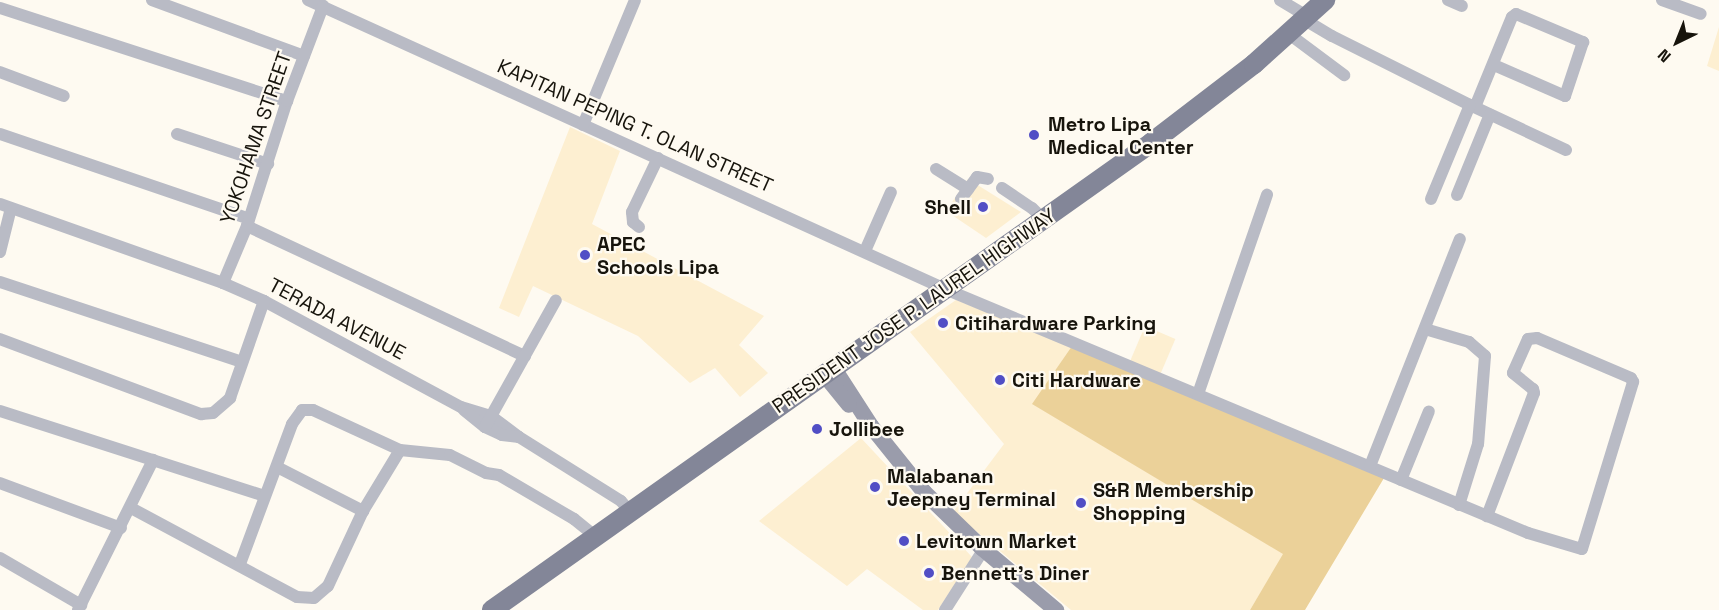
<!DOCTYPE html>
<html>
<head>
<meta charset="utf-8">
<style>
	body { margin:0 }
	#map { position:relative; width:1719px; height:610px; overflow:hidden; background:#fefaf1; font-family:"Space Grotesk",sans-serif }
	div>[style] { position:absolute }
	.built>* { inset:0; background:#fdefd1; transform-origin:0 0 }
	.green>* { inset:0; background:#ebd199 }
	.minor>* { height:12px; margin:-6px; padding:0 6px; transform-origin:6px; border-radius:6px; background:#b9bbc5 }
	.secondary>* { height:16px; margin:-8px; padding:0 8px; transform-origin:8px; border-radius:8px; background:#9a9cab }
	.primary>* { height:20px; margin:-10px; padding:0 10px; transform-origin:10px; border-radius:10px; background:#838698 }
	.dots>* { width:16px; height:16px; translate:-50% -50%; box-sizing:border-box; border:3px solid #fefaf1; border-radius:50% }
	span { translate:-50% -50%; white-space:nowrap; text-align:center; line-height:1.15; -webkit-text-stroke:4.5px #fefaf1; paint-order:stroke }
	.poi-label { font-size:20px; color:#17140c; font-weight:700 }
	.left { translate:0 -50%; text-align:left }
	.right { translate:-100% -50%; text-align:right }
	.street-label { font-size:20px; color:#17140c }
	.north { position:absolute; left:1647px; top:12px; width:60px; height:60px; -webkit-text-stroke:4px #fefaf1; paint-order:stroke; rotate:223deg; font-size:16px; font-weight:700; line-height:24px; text-align:center; color:#17140c }
	.north::after { content:''; display:block; margin:auto; width:21px; height:27px; background:#17140c; clip-path:polygon(50% 0,100% 100%,50% 72%,0 100%) }
</style>
</head>
<body>
<div id="map">
	<div class="built">
		<div style="clip-path:polygon(1719px 27px,1719px 71px,1707px 66px)"></div>
		<div style="clip-path:polygon(570px 127px,620px 151px,592px 224px,764px 316px,739px 345px,768px 373px,740px 397px,715px 368px,690px 383px,638px 336px,533px 286px,519px 317px,499px 308px)"></div>
		<div style="clip-path:polygon(968px 179px,1021px 212px,986px 238px,946px 211px)"></div>
		<div style="clip-path:polygon(956px 300px,1072px 346px,1033px 404px,1284px 554px,1250px 610px,1071px 610px,953px 512px,1004px 444px,910px 332px)"></div>
		<div style="left:1145px;top:326px;width:33px;height:38px;rotate:23deg"></div>
		<div style="clip-path:polygon(861px 438px,972px 557px,938px 610px,923px 610px,867px 569px,847px 586px,759px 521px)"></div>
	</div>
	<div class="green">
		<div style="clip-path:polygon(1072px 346px,1384px 478px,1305px 610px,1250px 610px,1283px 554px,1032px 404px)"></div>
	</div>
	<div class="minor">
		<div style="left:152px;top:0;width:162px;rotate:20.2deg"></div>
		<div style="left:308px;top:0;width:699px;rotate:24.4deg"></div>
		<div style="left:945px;top:289px;width:632px;rotate:22.71deg"></div>
		<div style="left:1528px;top:533px;width:56px;rotate:16.5deg"></div>
		<div style="left:1582px;top:549px;width:175px;rotate:-73deg"></div>
		<div style="left:1633px;top:382px;width:4px;rotate:-117deg"></div>
		<div style="left:1631px;top:378px;width:102px;rotate:-156.9deg"></div>
		<div style="left:1537px;top:338px;width:9px;rotate:174deg"></div>
		<div style="left:1528px;top:339px;width:37px;rotate:114deg"></div>
		<div style="left:1513px;top:373px;width:26px;rotate:39deg"></div>
		<div style="left:1533px;top:389px;width:4px;rotate:76deg"></div>
		<div style="left:1534px;top:393px;width:132px;rotate:110.9deg"></div>
		<div style="left:1280px;top:0;width:33px;rotate:31deg"></div>
		<div style="left:1448px;top:0;width:15px;rotate:23deg"></div>
		<div style="left:1662px;top:0;width:41px;rotate:19.7deg"></div>
		<div style="left:0;top:8px;width:302px;rotate:18deg"></div>
		<div style="left:1305px;top:20px;width:31px;rotate:31deg"></div>
		<div style="left:1332px;top:36px;width:154px;rotate:26.6deg"></div>
		<div style="left:1470px;top:105px;width:106px;rotate:25.1deg"></div>
		<div style="left:1289px;top:34px;width:69px;rotate:36.7deg"></div>
		<div style="left:0;top:72px;width:68px;rotate:20.6deg"></div>
		<div style="left:1475px;top:107px;width:97px;rotate:-67.7deg"></div>
		<div style="left:1512px;top:17px;width:5px;rotate:-37deg"></div>
		<div style="left:1516px;top:14px;width:73px;rotate:22.7deg"></div>
		<div style="left:1583px;top:42px;width:57px;rotate:108.4deg"></div>
		<div style="left:1565px;top:96px;width:77px;rotate:-156.4deg"></div>
		<div style="left:583px;top:125px;width:135px;rotate:-67.4deg"></div>
		<div style="left:0;top:134px;width:263px;rotate:18.8deg"></div>
		<div style="left:177px;top:134px;width:96px;rotate:18.2deg"></div>
		<div style="left:936px;top:169px;width:38px;rotate:32deg"></div>
		<div style="left:1002px;top:188px;width:36px;rotate:34deg"></div>
		<div style="left:1032px;top:208px;width:17px;rotate:45deg"></div>
		<div style="left:1457px;top:195px;width:87px;rotate:-67.8deg"></div>
		<div style="left:961px;top:199px;width:27px;rotate:-54deg"></div>
		<div style="left:977px;top:177px;width:11px;rotate:10deg"></div>
		<div style="left:1431px;top:199px;width:102px;rotate:-67.5deg"></div>
		<div style="left:0;top:204px;width:237px;rotate:19.5deg"></div>
		<div style="left:223px;top:283px;width:45px;rotate:23.7deg"></div>
		<div style="left:264px;top:301px;width:224px;rotate:28.3deg"></div>
		<div style="left:461px;top:407px;width:31px;rotate:17deg"></div>
		<div style="left:491px;top:416px;width:35px;rotate:37deg"></div>
		<div style="left:519px;top:437px;width:120px;rotate:32.1deg"></div>
		<div style="left:621px;top:501px;width:16px;rotate:50deg"></div>
		<div style="left:247px;top:226px;width:307px;rotate:25.1deg"></div>
		<div style="left:639px;top:227px;width:8px;rotate:-140deg"></div>
		<div style="left:633px;top:222px;width:10px;rotate:-96deg"></div>
		<div style="left:632px;top:212px;width:60px;rotate:-64.3deg"></div>
		<div style="left:865px;top:251px;width:64px;rotate:-66.2deg"></div>
		<div style="left:0;top:252px;width:45px;rotate:-76deg"></div>
		<div style="left:0;top:282px;width:255px;rotate:18.3deg"></div>
		<div style="left:223px;top:283px;width:62px;rotate:-67.2deg"></div>
		<div style="left:247px;top:226px;width:131px;rotate:-72.3deg"></div>
		<div style="left:287px;top:101px;width:102px;rotate:-69.2deg"></div>
		<div style="left:1425px;top:329px;width:46px;rotate:16.5deg"></div>
		<div style="left:1469px;top:342px;width:21px;rotate:41deg"></div>
		<div style="left:1485px;top:356px;width:88px;rotate:94.5deg"></div>
		<div style="left:1478px;top:444px;width:64px;rotate:107.3deg"></div>
		<div style="left:0;top:339px;width:215px;rotate:20.5deg"></div>
		<div style="left:201px;top:414px;width:12px;rotate:-5deg"></div>
		<div style="left:213px;top:413px;width:23px;rotate:-41deg"></div>
		<div style="left:230px;top:398px;width:103px;rotate:-70.7deg"></div>
		<div style="left:1198px;top:394px;width:211px;rotate:-70.9deg"></div>
		<div style="left:464px;top:410px;width:27px;rotate:39deg"></div>
		<div style="left:485px;top:427px;width:19px;rotate:25deg"></div>
		<div style="left:502px;top:435px;width:17px;rotate:7deg"></div>
		<div style="left:0;top:411px;width:277px;rotate:17.8deg"></div>
		<div style="left:485px;top:427px;width:145px;rotate:-60.8deg"></div>
		<div style="left:1370px;top:466px;width:244px;rotate:-68.4deg"></div>
		<div style="left:277px;top:467px;width:97px;rotate:27.1deg"></div>
		<div style="left:1401px;top:480px;width:74px;rotate:-67.9deg"></div>
		<div style="left:0;top:483px;width:129px;rotate:20.4deg"></div>
		<div style="left:131px;top:508px;width:188px;rotate:28.2deg"></div>
		<div style="left:297px;top:597px;width:17px;rotate:3deg"></div>
		<div style="left:314px;top:598px;width:18px;rotate:-41deg"></div>
		<div style="left:328px;top:586px;width:83px;rotate:-65deg"></div>
		<div style="left:363px;top:511px;width:71px;rotate:-58.8deg"></div>
		<div style="left:0;top:558px;width:94px;rotate:30.1deg"></div>
		<div style="left:240px;top:564px;width:149px;rotate:-69.6deg"></div>
		<div style="left:292px;top:424px;width:17px;rotate:-54deg"></div>
		<div style="left:302px;top:410px;width:11px"></div>
		<div style="left:313px;top:410px;width:96px;rotate:24.7deg"></div>
		<div style="left:400px;top:450px;width:50px;rotate:5.7deg"></div>
		<div style="left:450px;top:455px;width:40px;rotate:26.6deg"></div>
		<div style="left:486px;top:473px;width:13px;rotate:9deg"></div>
		<div style="left:499px;top:475px;width:87px;rotate:30.4deg"></div>
		<div style="left:574px;top:519px;width:28px;rotate:39deg"></div>
		<div style="left:78px;top:610px;width:168px;rotate:-63.4deg"></div>
		<div style="left:945px;top:610px;width:65px;rotate:-57.5deg"></div>
	</div>
	<div class="secondary">
		<div style="left:833px;top:367px;width:70px;rotate:57.2deg"></div>
		<div style="left:871px;top:426px;width:85px;rotate:51.2deg"></div>
		<div style="left:924px;top:492px;width:81px;rotate:44deg"></div>
		<div style="left:982px;top:548px;width:97px;rotate:40deg"></div>
		<div style="left:823px;top:373px;width:41px;rotate:50.9deg"></div>
	</div>
	<div class="primary">
		<div style="left:492px;top:610px;width:808px;rotate:-35.32deg"></div>
		<div style="left:1151px;top:143px;width:130px;rotate:-37.5deg"></div>
		<div style="left:1254px;top:64px;width:96px;rotate:-42deg"></div>
	</div>
	<div class="dots">
		<div style="left:1034px;top:135px;background:#514ec5"></div>
		<div style="left:983px;top:207px;background:#514ec5"></div>
		<div style="left:585px;top:255px;background:#514ec5"></div>
		<div style="left:943px;top:323px;background:#514ec5"></div>
		<div style="left:1000px;top:380px;background:#514ec5"></div>
		<div style="left:817px;top:429px;background:#514ec5"></div>
		<div style="left:875px;top:487px;background:#514ec5"></div>
		<div style="left:1081px;top:503px;background:#514ec5"></div>
		<div style="left:904px;top:541px;background:#514ec5"></div>
		<div style="left:929px;top:573px;background:#514ec5"></div>
	</div>
	<div class="poi-label">
		<span class="left" style="left:1048px;top:136px">Metro Lipa<br>Medical Center</span>
		<span class="right" style="left:971px;top:207px">Shell</span>
		<span class="left" style="left:597px;top:256px">APEC<br>Schools Lipa</span>
		<span class="left" style="left:955px;top:323px">Citihardware Parking</span>
		<span class="left" style="left:1012px;top:380px">Citi Hardware</span>
		<span class="left" style="left:829px;top:429px">Jollibee</span>
		<span class="left" style="left:887px;top:488px">Malabanan<br>Jeepney Terminal</span>
		<span class="left" style="left:1093px;top:502px">S&amp;R Membership<br>Shopping</span>
		<span class="left" style="left:916px;top:541px">Levitown Market</span>
		<span class="left" style="left:941px;top:573px">Bennett's Diner</span>
	</div>
	<div class="street-label">
		<span style="left:635px;top:126px;rotate:24deg">KAPITAN PEPING T. OLAN STREET</span>
		<span style="left:256px;top:138px;rotate:-71deg">YOKOHAMA STREET</span>
		<span style="left:914px;top:311px;rotate:-35deg">PRESIDENT JOSE P. LAUREL HIGHWAY</span>
		<span style="left:337px;top:319px;rotate:28deg">TERADA AVENUE</span>
	</div>
	<div class="north">N</div>
</div>
</body>
</html>
